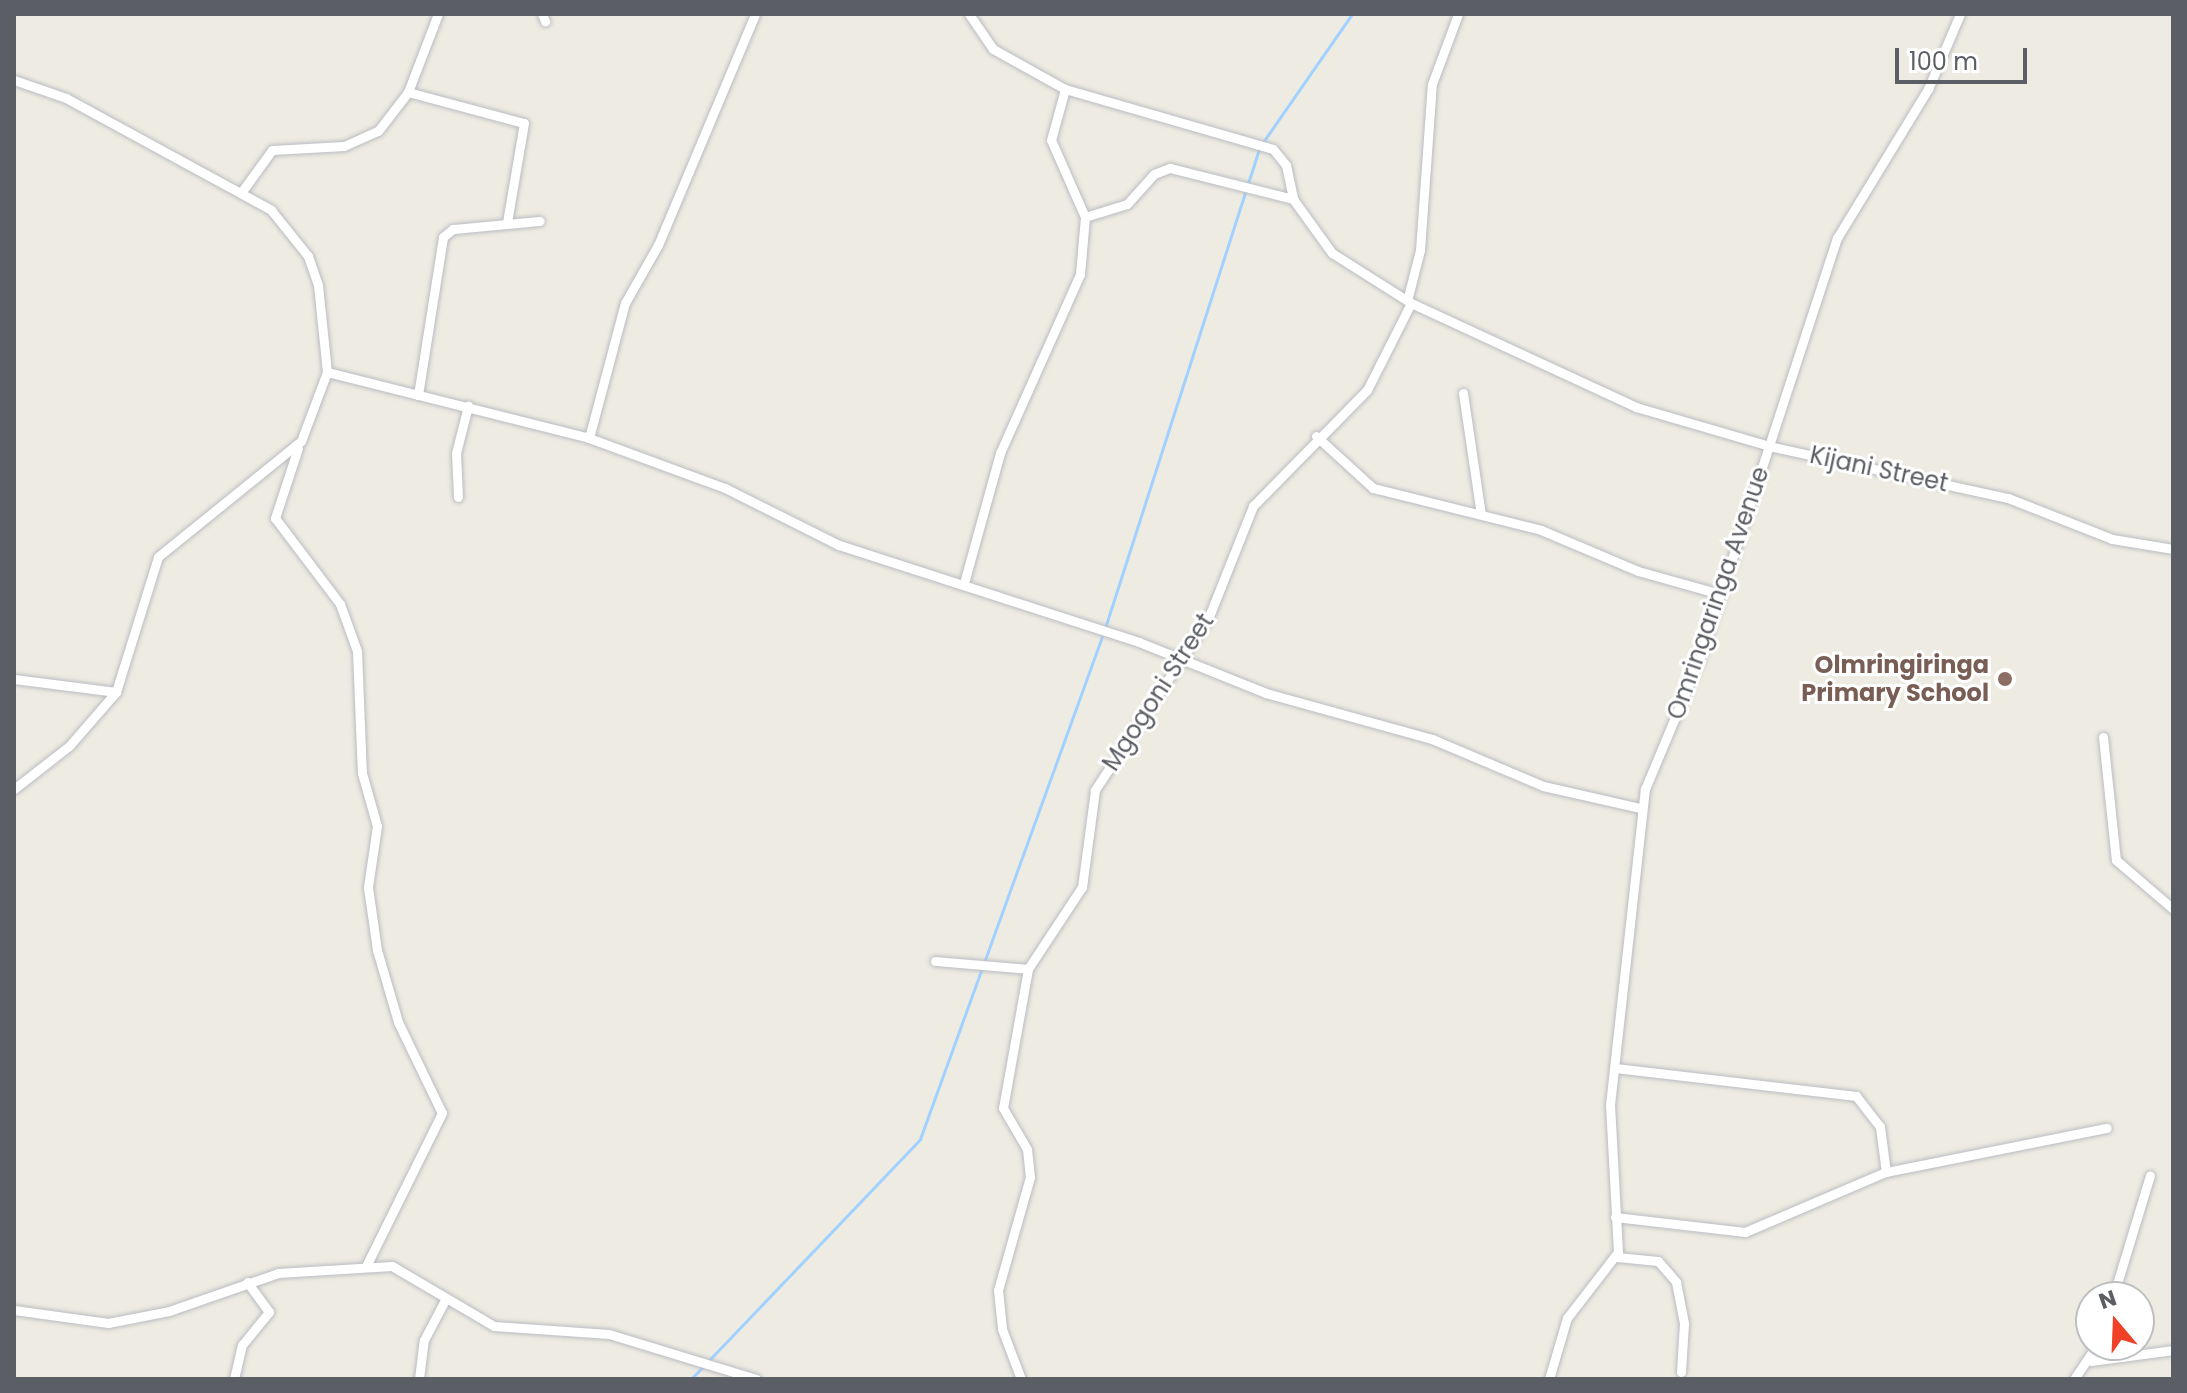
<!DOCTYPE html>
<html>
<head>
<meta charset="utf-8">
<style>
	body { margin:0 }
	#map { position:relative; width:2187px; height:1393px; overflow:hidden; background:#eeece2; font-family:Poppins,sans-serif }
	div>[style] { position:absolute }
	.stream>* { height:3px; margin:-1.5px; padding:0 1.5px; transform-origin:1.5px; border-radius:1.5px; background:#a1d1ff }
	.roads { filter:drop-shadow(0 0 2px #babcc2) drop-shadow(0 0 2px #babcc2) }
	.minor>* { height:9px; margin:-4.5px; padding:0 4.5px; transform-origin:4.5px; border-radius:4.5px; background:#fff }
	.dots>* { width:22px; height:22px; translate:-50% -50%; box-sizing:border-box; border:4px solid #fff; border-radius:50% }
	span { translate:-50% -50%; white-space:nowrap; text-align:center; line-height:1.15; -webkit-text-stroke:6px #fff; paint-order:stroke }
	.street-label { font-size:24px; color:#5b5e64 }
	.education-label { font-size:24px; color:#785e54; font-weight:700 }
	.right { translate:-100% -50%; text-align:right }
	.frame { position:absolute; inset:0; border:16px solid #5b5e64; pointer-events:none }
	.north { position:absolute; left:2075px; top:1281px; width:80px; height:80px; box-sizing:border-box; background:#fff; border:2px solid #bdbfc1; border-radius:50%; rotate:341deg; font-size:22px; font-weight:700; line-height:32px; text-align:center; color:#5b5e64 }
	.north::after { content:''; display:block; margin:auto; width:28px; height:36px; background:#f04026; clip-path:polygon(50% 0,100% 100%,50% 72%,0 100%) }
	.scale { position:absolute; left:1895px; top:48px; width:132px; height:36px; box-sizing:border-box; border:4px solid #5b5e64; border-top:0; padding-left:10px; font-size:24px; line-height:28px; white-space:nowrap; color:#5b5e64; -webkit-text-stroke:6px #fff; paint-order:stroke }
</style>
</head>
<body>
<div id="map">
	<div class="stream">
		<div style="left:1263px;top:142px;width:156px;rotate:-55.2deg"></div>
		<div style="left:691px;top:1379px;width:332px;rotate:-46.3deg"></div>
		<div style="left:920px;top:1139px;width:540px;rotate:-70.09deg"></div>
		<div style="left:1104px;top:631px;width:506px;rotate:-72.17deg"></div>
	</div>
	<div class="roads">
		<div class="minor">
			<div style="left:542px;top:14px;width:8px;rotate:67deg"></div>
			<div style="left:969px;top:14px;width:42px;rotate:55.6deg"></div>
			<div style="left:993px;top:49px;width:82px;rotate:29.1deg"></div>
			<div style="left:1065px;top:89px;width:216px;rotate:16.1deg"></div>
			<div style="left:1273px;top:149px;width:21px;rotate:51deg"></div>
			<div style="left:1286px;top:165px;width:35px;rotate:78deg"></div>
			<div style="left:1293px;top:199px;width:67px;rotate:54.2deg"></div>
			<div style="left:1332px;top:253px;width:93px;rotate:32.3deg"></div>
			<div style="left:1411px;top:303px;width:97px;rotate:116.8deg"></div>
			<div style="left:1367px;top:390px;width:163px;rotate:134.5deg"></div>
			<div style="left:1253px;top:506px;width:122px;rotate:111.7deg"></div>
			<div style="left:1208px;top:619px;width:205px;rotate:123.5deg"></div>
			<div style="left:1095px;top:790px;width:98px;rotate:97.6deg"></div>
			<div style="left:1082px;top:887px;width:98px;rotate:123.4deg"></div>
			<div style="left:1028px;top:969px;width:141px;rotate:100.2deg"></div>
			<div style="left:1003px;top:1108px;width:48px;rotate:59.7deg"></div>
			<div style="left:1027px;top:1149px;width:28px;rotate:84deg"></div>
			<div style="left:1030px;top:1177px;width:117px;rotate:105.8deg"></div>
			<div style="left:998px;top:1290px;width:39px;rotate:84deg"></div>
			<div style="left:1002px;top:1329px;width:53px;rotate:69.2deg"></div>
			<div style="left:14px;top:80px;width:55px;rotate:19.1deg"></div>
			<div style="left:66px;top:98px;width:234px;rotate:28.6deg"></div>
			<div style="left:271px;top:210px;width:59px;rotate:51.2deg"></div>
			<div style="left:308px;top:256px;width:31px;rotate:71deg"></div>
			<div style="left:318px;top:285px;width:87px;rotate:84.1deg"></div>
			<div style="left:327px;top:372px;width:74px;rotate:110.6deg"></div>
			<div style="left:301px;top:441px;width:184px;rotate:141deg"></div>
			<div style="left:158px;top:557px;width:141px;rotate:107.3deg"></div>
			<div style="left:116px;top:692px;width:72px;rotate:131deg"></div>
			<div style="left:69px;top:746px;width:70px;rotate:142deg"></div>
			<div style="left:408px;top:92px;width:120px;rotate:15deg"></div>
			<div style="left:524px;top:123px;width:100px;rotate:99.7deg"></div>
			<div style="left:243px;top:190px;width:49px;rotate:-54.1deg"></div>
			<div style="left:272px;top:150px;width:72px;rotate:-3.2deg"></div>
			<div style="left:344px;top:146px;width:37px;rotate:-24deg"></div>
			<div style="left:378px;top:131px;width:49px;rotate:-52.4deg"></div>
			<div style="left:408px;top:92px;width:84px;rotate:-69deg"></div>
			<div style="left:1085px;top:217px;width:44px;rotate:-17.2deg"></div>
			<div style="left:1127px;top:204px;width:40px;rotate:-48deg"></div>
			<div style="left:1154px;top:174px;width:17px;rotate:-21deg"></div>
			<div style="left:1170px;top:168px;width:127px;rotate:14.1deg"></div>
			<div style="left:1408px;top:297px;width:49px;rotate:-75.7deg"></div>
			<div style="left:1420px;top:250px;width:166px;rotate:-85.9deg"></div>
			<div style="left:1432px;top:84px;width:75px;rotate:-69.6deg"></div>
			<div style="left:1411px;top:303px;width:248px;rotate:24.8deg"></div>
			<div style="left:1636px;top:407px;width:139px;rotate:16.3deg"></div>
			<div style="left:1769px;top:446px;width:245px;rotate:12.3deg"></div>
			<div style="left:2008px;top:498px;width:112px;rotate:21.5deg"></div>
			<div style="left:2112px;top:539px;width:62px;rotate:9.3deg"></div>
			<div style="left:327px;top:372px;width:270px;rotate:14.1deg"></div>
			<div style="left:589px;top:438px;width:145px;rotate:20.2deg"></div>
			<div style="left:725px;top:488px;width:127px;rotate:26.6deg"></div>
			<div style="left:839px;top:545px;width:315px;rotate:17.9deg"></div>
			<div style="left:1139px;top:642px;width:137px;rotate:21.9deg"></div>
			<div style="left:1266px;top:693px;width:172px;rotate:15.5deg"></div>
			<div style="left:1432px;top:739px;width:121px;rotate:22.9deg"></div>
			<div style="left:1543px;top:786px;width:99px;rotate:12.8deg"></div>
			<div style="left:1463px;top:393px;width:123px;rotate:81.6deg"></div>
			<div style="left:418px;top:395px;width:160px;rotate:-81deg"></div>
			<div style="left:443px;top:237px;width:13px;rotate:-39deg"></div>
			<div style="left:453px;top:229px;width:87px;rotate:-5.3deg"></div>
			<div style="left:1316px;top:436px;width:77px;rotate:42.4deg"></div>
			<div style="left:1373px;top:488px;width:173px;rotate:14deg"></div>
			<div style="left:1541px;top:530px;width:105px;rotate:22.9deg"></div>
			<div style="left:1638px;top:571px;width:82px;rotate:15.6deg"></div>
			<div style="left:589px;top:438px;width:140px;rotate:-75.1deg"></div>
			<div style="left:625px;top:303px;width:67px;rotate:-60.4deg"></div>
			<div style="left:658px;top:245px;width:251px;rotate:-67.2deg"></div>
			<div style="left:298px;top:448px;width:74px;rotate:108.2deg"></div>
			<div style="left:275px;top:518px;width:108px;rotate:52.9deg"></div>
			<div style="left:340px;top:604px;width:50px;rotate:70.1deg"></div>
			<div style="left:357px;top:651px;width:122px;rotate:87.7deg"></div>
			<div style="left:362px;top:773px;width:55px;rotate:74.2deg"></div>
			<div style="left:377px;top:826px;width:62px;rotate:98.4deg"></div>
			<div style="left:368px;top:887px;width:64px;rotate:81.9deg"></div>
			<div style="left:377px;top:950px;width:75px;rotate:73.7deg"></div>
			<div style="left:398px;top:1022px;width:101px;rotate:64.2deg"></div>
			<div style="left:442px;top:1113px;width:169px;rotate:116.4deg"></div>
			<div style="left:458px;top:497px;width:44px;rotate:-92.6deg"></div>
			<div style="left:456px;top:453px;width:49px;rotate:-75.7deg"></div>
			<div style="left:964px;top:583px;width:135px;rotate:-74.5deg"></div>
			<div style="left:1000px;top:453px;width:196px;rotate:-65.9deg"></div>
			<div style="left:1080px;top:274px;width:57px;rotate:-85deg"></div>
			<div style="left:1085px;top:217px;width:84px;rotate:-113.8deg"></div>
			<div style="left:1051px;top:140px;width:53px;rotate:-74.6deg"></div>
			<div style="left:14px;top:679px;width:103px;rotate:7.3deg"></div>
			<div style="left:2103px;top:737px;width:124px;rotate:84deg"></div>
			<div style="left:2116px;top:860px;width:75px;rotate:40.7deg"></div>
			<div style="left:935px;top:961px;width:93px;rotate:4.9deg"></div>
			<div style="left:1615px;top:1068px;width:243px;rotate:6.6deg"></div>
			<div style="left:1856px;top:1096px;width:39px;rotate:52deg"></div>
			<div style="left:1880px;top:1127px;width:45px;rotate:82.4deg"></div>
			<div style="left:1615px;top:1217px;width:131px;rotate:6.6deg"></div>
			<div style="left:1745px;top:1232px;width:153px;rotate:-23.1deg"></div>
			<div style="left:1886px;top:1172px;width:225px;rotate:-11.3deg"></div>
			<div style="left:1617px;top:1257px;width:41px;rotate:5.6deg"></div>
			<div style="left:1658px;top:1261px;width:28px;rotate:49deg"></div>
			<div style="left:1676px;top:1282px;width:42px;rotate:79deg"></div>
			<div style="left:1684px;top:1323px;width:49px;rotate:93.5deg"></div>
			<div style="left:2113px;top:1297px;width:127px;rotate:-73.1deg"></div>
			<div style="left:14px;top:1310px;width:95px;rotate:7.9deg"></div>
			<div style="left:108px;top:1323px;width:62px;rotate:-11.1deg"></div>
			<div style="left:169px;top:1311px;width:115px;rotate:-19.2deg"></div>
			<div style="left:278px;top:1273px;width:114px;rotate:-3.5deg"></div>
			<div style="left:392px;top:1266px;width:118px;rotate:30.5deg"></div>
			<div style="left:494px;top:1326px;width:115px;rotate:4deg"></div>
			<div style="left:609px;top:1334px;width:154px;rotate:17deg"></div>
			<div style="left:2091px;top:1361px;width:83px;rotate:-7.6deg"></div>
			<div style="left:234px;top:1379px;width:35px;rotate:-77deg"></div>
			<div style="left:242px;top:1345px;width:43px;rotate:-50.7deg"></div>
			<div style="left:269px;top:1312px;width:37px;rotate:-126deg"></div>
			<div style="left:419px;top:1379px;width:39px;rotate:-83deg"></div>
			<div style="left:424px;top:1340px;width:43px;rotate:-62.2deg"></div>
			<div style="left:1549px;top:1379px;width:64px;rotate:-73.6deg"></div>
			<div style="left:1567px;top:1318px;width:83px;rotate:-52.3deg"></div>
			<div style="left:1618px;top:1252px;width:147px;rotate:-93.1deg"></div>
			<div style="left:1610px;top:1105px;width:318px;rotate:-83.7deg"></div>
			<div style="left:1645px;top:789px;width:140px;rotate:-67.3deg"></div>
			<div style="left:1699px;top:660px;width:444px;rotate:-71.9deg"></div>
			<div style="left:1837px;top:238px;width:175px;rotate:-58.6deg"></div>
			<div style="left:1928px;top:89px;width:82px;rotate:-66.9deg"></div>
			<div style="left:2074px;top:1379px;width:41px;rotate:-55.9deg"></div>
		</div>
	</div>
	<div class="dots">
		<div style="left:2005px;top:679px;background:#8d6e63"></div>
	</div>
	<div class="street-label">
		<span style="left:1879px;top:469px;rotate:12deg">Kijani Street</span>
		<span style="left:1718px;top:593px;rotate:-71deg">Omringaringa Avenue</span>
		<span style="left:1158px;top:692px;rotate:-57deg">Mgogoni Street</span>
	</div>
	<div class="education-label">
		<span class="right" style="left:1989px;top:679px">Olmringiringa<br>Primary School</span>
	</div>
	<div class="frame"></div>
	<div class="north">N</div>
	<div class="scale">100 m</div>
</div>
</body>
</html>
